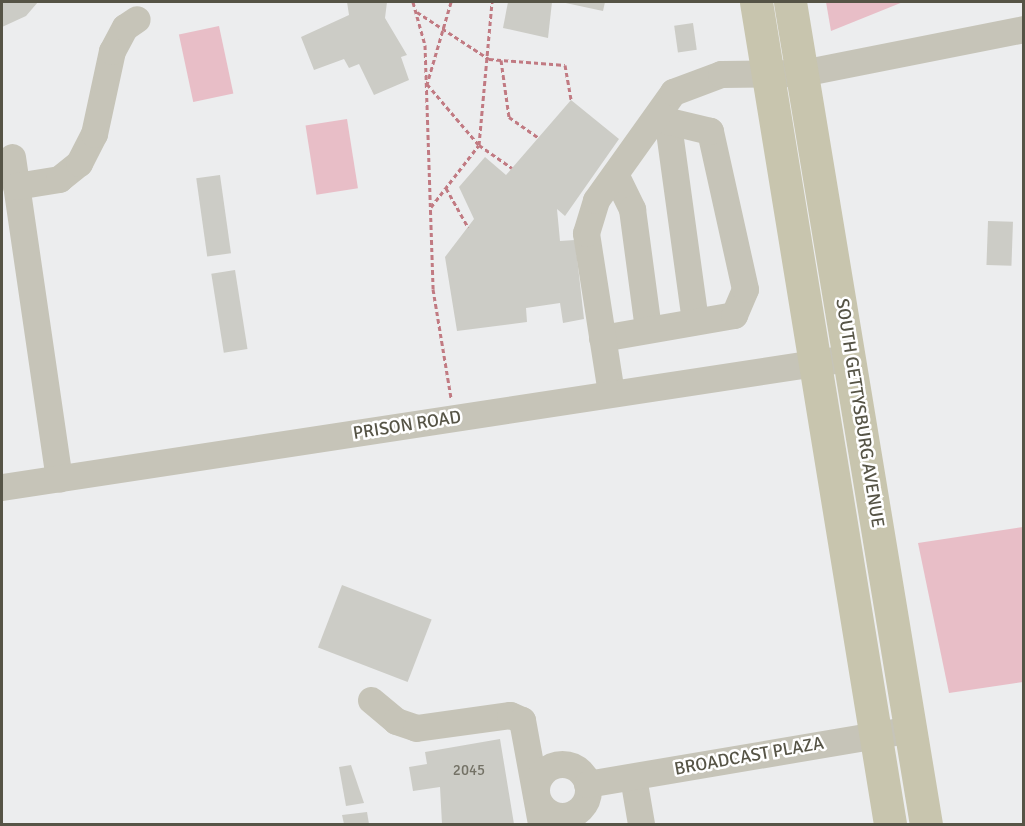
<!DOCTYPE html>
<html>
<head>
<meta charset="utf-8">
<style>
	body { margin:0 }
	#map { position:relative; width:1025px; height:826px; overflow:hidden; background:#ecedee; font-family:Signika,sans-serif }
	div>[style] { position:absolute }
	.green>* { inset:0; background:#e8bec7; transform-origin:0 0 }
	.building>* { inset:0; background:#ccccc6; transform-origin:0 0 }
	.path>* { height:3px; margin-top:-1.5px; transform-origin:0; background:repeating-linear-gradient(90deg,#c17a82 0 4.5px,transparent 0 7.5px) }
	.minor>* { height:27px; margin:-13.5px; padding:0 13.5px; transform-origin:13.5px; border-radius:13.5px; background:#c6c4b8 }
	.minor>.ring { margin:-13.5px; padding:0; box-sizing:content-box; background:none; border:27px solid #c6c4b8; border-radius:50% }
	.major>* { height:33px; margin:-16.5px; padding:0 16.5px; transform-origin:16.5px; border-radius:16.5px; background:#c8c5ae }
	span { translate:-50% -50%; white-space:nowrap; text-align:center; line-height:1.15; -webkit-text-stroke:5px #fff; paint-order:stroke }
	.number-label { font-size:15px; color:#747266 }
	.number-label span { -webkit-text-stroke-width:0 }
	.street-label { font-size:18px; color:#565446 }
	.frame { position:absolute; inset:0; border:3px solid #565446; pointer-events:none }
</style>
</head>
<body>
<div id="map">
	<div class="green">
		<div style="clip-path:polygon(826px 2px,903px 2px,831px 31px)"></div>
		<div style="left:219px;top:26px;width:69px;height:41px;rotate:78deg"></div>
		<div style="left:347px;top:119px;width:70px;height:42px;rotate:81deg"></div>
		<div style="clip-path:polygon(1023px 527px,1023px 682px,949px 693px,918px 543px)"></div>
	</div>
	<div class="building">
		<div style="clip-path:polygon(2px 2px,38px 2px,26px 16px,2px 27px)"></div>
		<div style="clip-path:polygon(347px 2px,387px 2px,385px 18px,407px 55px,401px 57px,409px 80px,374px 95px,359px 64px,349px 68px,344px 59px,314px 70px,301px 37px,349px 15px)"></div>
		<div style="clip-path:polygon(508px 2px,552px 2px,548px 38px,503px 28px)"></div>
		<div style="clip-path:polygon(561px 2px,605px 2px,603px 11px)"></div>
		<div style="left:693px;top:23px;width:27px;height:19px;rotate:82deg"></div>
		<div style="clip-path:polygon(571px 100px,619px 139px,565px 216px,557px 209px,560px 241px,575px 240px,584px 319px,563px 323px,560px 303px,526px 308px,527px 322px,457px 331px,445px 257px,474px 219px,459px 187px,485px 157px,506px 175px)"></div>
		<div style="left:220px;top:175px;width:79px;height:24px;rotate:82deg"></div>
		<div style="left:988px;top:221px;width:25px;height:44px;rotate:2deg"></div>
		<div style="left:235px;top:270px;width:80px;height:24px;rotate:81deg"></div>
		<div style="left:342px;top:585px;width:96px;height:67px;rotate:21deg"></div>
		<div style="clip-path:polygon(500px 739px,514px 824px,442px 824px,440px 787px,413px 791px,409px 767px,427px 764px,425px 752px)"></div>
		<div style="clip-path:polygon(351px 765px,364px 803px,346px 806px,339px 767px)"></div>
		<div style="clip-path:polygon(367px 812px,369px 824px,344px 824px,342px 815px)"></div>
	</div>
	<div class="path">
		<div style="left:413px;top:2px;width:45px;rotate:74.4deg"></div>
		<div style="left:425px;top:45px;width:244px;rotate:88.1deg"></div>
		<div style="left:433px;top:289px;width:110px;rotate:80.6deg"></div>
		<div style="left:451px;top:2px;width:85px;rotate:106.3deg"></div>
		<div style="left:427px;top:84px;width:80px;rotate:49.6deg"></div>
		<div style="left:479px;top:145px;width:40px;rotate:34.9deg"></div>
		<div style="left:417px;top:12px;width:86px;rotate:33.1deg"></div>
		<div style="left:489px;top:59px;width:76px;rotate:4.5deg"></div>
		<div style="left:565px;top:65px;width:36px;rotate:80deg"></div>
		<div style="left:501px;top:60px;width:58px;rotate:82deg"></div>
		<div style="left:509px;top:117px;width:37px;rotate:35deg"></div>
		<div style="left:446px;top:188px;width:45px;rotate:60.6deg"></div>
		<div style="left:431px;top:207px;width:78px;rotate:-52.3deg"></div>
		<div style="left:479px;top:145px;width:144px;rotate:-84.8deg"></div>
	</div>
	<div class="minor">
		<div style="left:668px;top:124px;width:199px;rotate:82.2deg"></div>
		<div style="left:12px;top:157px;width:325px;rotate:81.7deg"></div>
		<div style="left:616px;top:176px;width:37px;rotate:64deg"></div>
		<div style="left:632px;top:209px;width:121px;rotate:82.4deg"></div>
		<div style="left:16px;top:186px;width:44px;rotate:-9.2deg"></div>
		<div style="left:59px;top:179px;width:26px;rotate:-39deg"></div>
		<div style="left:79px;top:163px;width:33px;rotate:-63deg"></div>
		<div style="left:94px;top:134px;width:85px;rotate:-77.8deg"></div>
		<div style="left:112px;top:51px;width:27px;rotate:-62deg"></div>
		<div style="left:125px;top:27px;width:14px;rotate:-34deg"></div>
		<div style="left:602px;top:338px;width:134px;rotate:-9.9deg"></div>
		<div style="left:734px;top:315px;width:28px;rotate:-67deg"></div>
		<div style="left:745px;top:289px;width:162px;rotate:-102.5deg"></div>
		<div style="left:710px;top:131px;width:56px;rotate:-166.5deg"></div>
		<div style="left:611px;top:393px;width:162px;rotate:-98.9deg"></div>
		<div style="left:586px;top:233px;width:34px;rotate:-73deg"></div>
		<div style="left:596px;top:200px;width:133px;rotate:-54.5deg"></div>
		<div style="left:673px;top:92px;width:51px;rotate:-20.6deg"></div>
		<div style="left:721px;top:74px;width:81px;rotate:-0.7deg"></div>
		<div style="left:802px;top:73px;width:226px;rotate:-11.2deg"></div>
		<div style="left:2px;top:487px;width:843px;rotate:-8.67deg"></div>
		<div style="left:371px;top:700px;width:33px;rotate:40deg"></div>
		<div style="left:396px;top:721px;width:21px;rotate:19deg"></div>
		<div style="left:416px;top:728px;width:95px;rotate:-7.9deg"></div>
		<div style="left:510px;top:715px;width:13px;rotate:23deg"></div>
		<div style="left:522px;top:720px;width:106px;rotate:79.6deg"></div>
		<div class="ring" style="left:536px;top:764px;width:25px;height:25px"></div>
		<div style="left:633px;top:777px;width:48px;rotate:80.3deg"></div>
		<div style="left:587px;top:784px;width:329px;rotate:-9.6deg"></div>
	</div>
	<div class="major">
		<div style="left:756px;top:2px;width:833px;rotate:80.74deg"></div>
		<div style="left:790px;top:2px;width:833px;rotate:80.61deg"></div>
	</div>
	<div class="number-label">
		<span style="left:469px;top:771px">2045</span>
	</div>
	<div class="street-label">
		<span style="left:860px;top:413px;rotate:81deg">SOUTH GETTYSBURG AVENUE</span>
		<span style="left:407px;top:425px;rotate:-9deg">PRISON ROAD</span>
		<span style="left:749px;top:756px;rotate:-10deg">BROADCAST PLAZA</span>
	</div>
	<div class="frame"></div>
</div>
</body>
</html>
